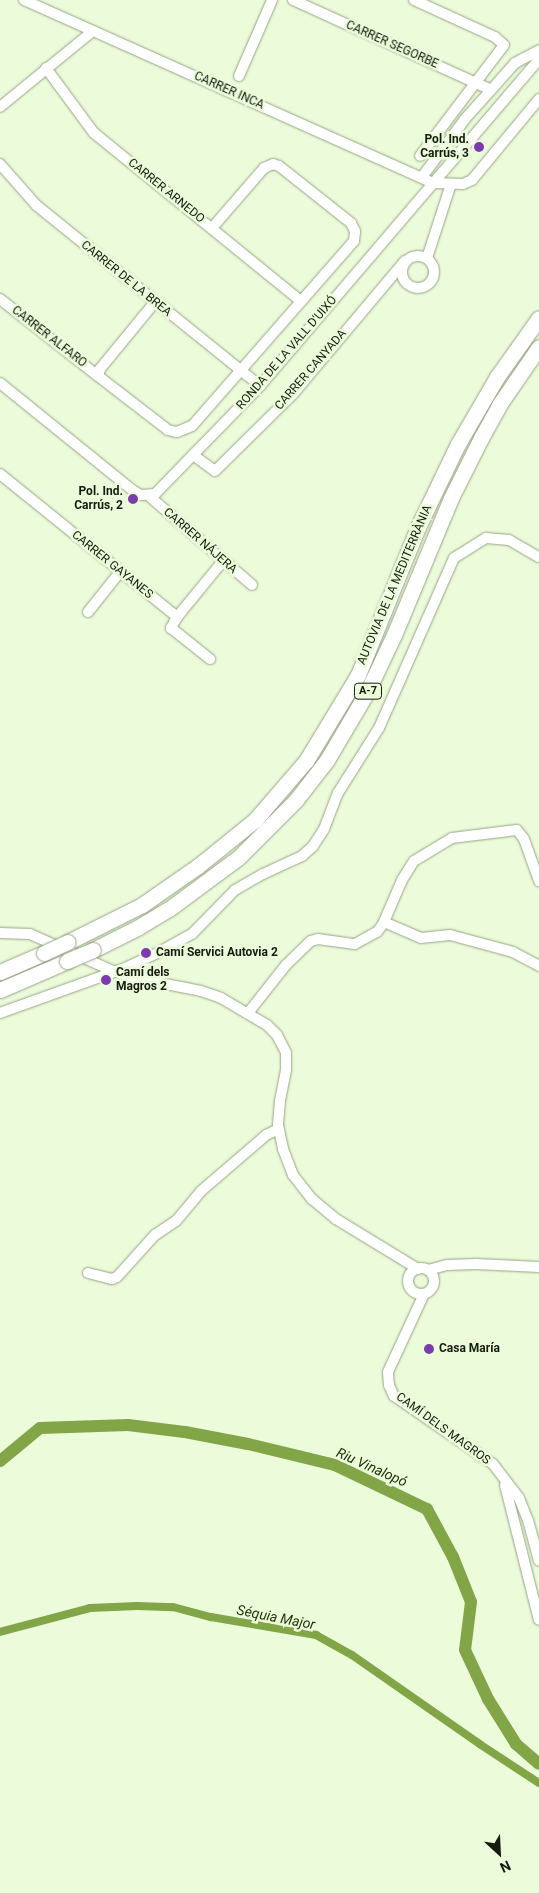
<!DOCTYPE html>
<html>
<head>
<meta charset="utf-8">
<style>
	body { margin:0 }
	#map { position:relative; width:539px; height:1893px; overflow:hidden; background:#ecfbda; font-family:Roboto,sans-serif }
	div>[style] { position:absolute }
	.canal>* { height:8px; margin:-4px; padding:0 4px; transform-origin:4px; border-radius:4px; background:#82a548 }
	.river>* { height:12px; margin:-6px; padding:0 6px; transform-origin:6px; border-radius:6px; background:#82a548 }
	.roads { filter:drop-shadow(0 0 1px #96a485) drop-shadow(0 0 1px #96a485) }
	.minor>* { height:10px; margin:-5px; padding:0 5px; transform-origin:5px; border-radius:5px; background:#fff }
	.minor>.ring { margin:-5px; padding:0; box-sizing:content-box; background:none; border:10px solid #fff; border-radius:50% }
	.highway>* { height:15px; margin:-7.5px; padding:0 7.5px; transform-origin:7.5px; border-radius:7.5px; background:#fff }
	.bridges { filter:drop-shadow(0 0 1px #96a485) drop-shadow(0 0 1px #96a485) }
	.highway-bridge>* { height:15px; margin:-7.5px; padding:0 7.5px; transform-origin:7.5px; border-radius:7.5px; background:#fff }
	.dots>* { width:14px; height:14px; translate:-50% -50%; box-sizing:border-box; border:2px solid #ecfbda; border-radius:50% }
	span { translate:-50% -50%; white-space:nowrap; text-align:center; line-height:1.15; -webkit-text-stroke:5px #ecfbda; paint-order:stroke }
	.shield-label span { padding:1px 4px; background:#ecfbda; border:1px solid; border-radius:4px; -webkit-text-stroke-width:0 }
	.shield-label { font-size:11px; color:#161b10; font-weight:700 }
	.street-label { font-size:12px; color:#161b10 }
	.poi-label { font-size:12px; color:#161b10; font-weight:700 }
	.right { translate:-100% -50%; text-align:right }
	.left { translate:0 -50%; text-align:left }
	.water-label { font-size:14px; color:#25330c; font-style:italic }
	.north { position:absolute; left:474px; top:1828px; width:50px; height:50px; -webkit-text-stroke:4px #ecfbda; paint-order:stroke; rotate:155deg; font-size:14px; font-weight:700; line-height:20px; text-align:center; color:#161b10 }
	.north::after { content:''; display:block; margin:auto; width:18px; height:22px; background:#161b10; clip-path:polygon(50% 0,100% 100%,50% 72%,0 100%) }
</style>
</head>
<body>
<div id="map">
	<div class="canal">
		<div style="left:0;top:1632px;width:93px;rotate:-14.9deg"></div>
		<div style="left:90px;top:1608px;width:47px;rotate:-2.4deg"></div>
		<div style="left:137px;top:1606px;width:36px;rotate:2deg"></div>
		<div style="left:173px;top:1607px;width:39px;rotate:15deg"></div>
		<div style="left:211px;top:1617px;width:107px;rotate:9.7deg"></div>
		<div style="left:316px;top:1635px;width:41px;rotate:29.1deg"></div>
		<div style="left:352px;top:1655px;width:157px;rotate:34.9deg"></div>
		<div style="left:481px;top:1745px;width:69px;rotate:33.2deg"></div>
	</div>
	<div class="river">
		<div style="left:0;top:1461px;width:52px;rotate:-39.5deg"></div>
		<div style="left:40px;top:1428px;width:88px;rotate:-2deg"></div>
		<div style="left:128px;top:1425px;width:57px;rotate:7deg"></div>
		<div style="left:185px;top:1432px;width:64px;rotate:10.8deg"></div>
		<div style="left:248px;top:1444px;width:89px;rotate:13.6deg"></div>
		<div style="left:335px;top:1465px;width:102px;rotate:25.6deg"></div>
		<div style="left:427px;top:1509px;width:55px;rotate:61.6deg"></div>
		<div style="left:453px;top:1557px;width:48px;rotate:68.2deg"></div>
		<div style="left:471px;top:1602px;width:48px;rotate:97.1deg"></div>
		<div style="left:465px;top:1650px;width:54px;rotate:64.9deg"></div>
		<div style="left:488px;top:1699px;width:53px;rotate:58.1deg"></div>
		<div style="left:516px;top:1744px;width:30px;rotate:41deg"></div>
	</div>
	<div class="roads">
		<div class="minor">
			<div style="left:24px;top:0;width:449px;rotate:24.1deg"></div>
			<div style="left:434px;top:183px;width:29px;rotate:2deg"></div>
			<div style="left:463px;top:184px;width:10px;rotate:-24deg"></div>
			<div style="left:472px;top:180px;width:105px;rotate:-50.4deg"></div>
			<div style="left:293px;top:0;width:217px;rotate:24.4deg"></div>
			<div style="left:414px;top:0;width:89px;rotate:24.6deg"></div>
			<div style="left:495px;top:37px;width:12px;rotate:42deg"></div>
			<div style="left:504px;top:45px;width:139px;rotate:127.1deg"></div>
			<div style="left:46px;top:68px;width:81px;rotate:53.6deg"></div>
			<div style="left:94px;top:133px;width:267px;rotate:39.1deg"></div>
			<div style="left:239px;top:76px;width:83px;rotate:-66.5deg"></div>
			<div style="left:0;top:107px;width:120px;rotate:-39.3deg"></div>
			<div style="left:0;top:164px;width:55px;rotate:48.7deg"></div>
			<div style="left:36px;top:205px;width:288px;rotate:38.9deg"></div>
			<div style="left:422px;top:177px;width:72px;rotate:-53.4deg"></div>
			<div style="left:465px;top:119px;width:75px;rotate:-48.2deg"></div>
			<div style="left:515px;top:63px;width:27px;rotate:-28deg"></div>
			<div class="ring" style="left:402px;top:256px;width:22px;height:22px"></div>
			<div style="left:427px;top:258px;width:78px;rotate:-72deg"></div>
			<div style="left:0;top:299px;width:125px;rotate:38.2deg"></div>
			<div style="left:155px;top:302px;width:87px;rotate:129.4deg"></div>
			<div style="left:100px;top:369px;width:7px;rotate:106deg"></div>
			<div style="left:98px;top:376px;width:88px;rotate:37.6deg"></div>
			<div style="left:168px;top:430px;width:9px;rotate:13deg"></div>
			<div style="left:177px;top:432px;width:16px;rotate:-22deg"></div>
			<div style="left:192px;top:426px;width:246px;rotate:-48.8deg"></div>
			<div style="left:354px;top:241px;width:10px;rotate:-84deg"></div>
			<div style="left:355px;top:231px;width:9px;rotate:-117deg"></div>
			<div style="left:351px;top:223px;width:92px;rotate:-141.6deg"></div>
			<div style="left:279px;top:166px;width:6px;rotate:-162deg"></div>
			<div style="left:273px;top:164px;width:10px;rotate:156deg"></div>
			<div style="left:264px;top:168px;width:79px;rotate:130.9deg"></div>
			<div style="left:0;top:383px;width:170px;rotate:39deg"></div>
			<div style="left:132px;top:490px;width:10px;rotate:29deg"></div>
			<div style="left:141px;top:495px;width:14px;rotate:-4deg"></div>
			<div style="left:155px;top:494px;width:151px;rotate:-45.8deg"></div>
			<div style="left:260px;top:386px;width:430px;rotate:-49.5deg"></div>
			<div style="left:193px;top:455px;width:27px;rotate:36deg"></div>
			<div style="left:215px;top:471px;width:110px;rotate:-44.6deg"></div>
			<div style="left:293px;top:394px;width:174px;rotate:-49.9deg"></div>
			<div style="left:0;top:474px;width:228px;rotate:38.9deg"></div>
			<div style="left:177px;top:617px;width:13px;rotate:119deg"></div>
			<div style="left:171px;top:628px;width:50px;rotate:38.5deg"></div>
			<div style="left:149px;top:496px;width:136px;rotate:40.8deg"></div>
			<div style="left:88px;top:612px;width:51px;rotate:-51.3deg"></div>
			<div style="left:177px;top:617px;width:72px;rotate:-50.6deg"></div>
			<div style="left:384px;top:922px;width:40px;rotate:23.4deg"></div>
			<div style="left:421px;top:938px;width:29px;rotate:-6deg"></div>
			<div style="left:450px;top:935px;width:65px;rotate:15.1deg"></div>
			<div style="left:513px;top:952px;width:30px;rotate:28deg"></div>
			<div style="left:0;top:933px;width:30px;rotate:2deg"></div>
			<div style="left:30px;top:934px;width:91px;rotate:24deg"></div>
			<div style="left:113px;top:971px;width:28px;rotate:17deg"></div>
			<div style="left:140px;top:979px;width:62px;rotate:11.1deg"></div>
			<div style="left:201px;top:991px;width:21px;rotate:19deg"></div>
			<div style="left:221px;top:998px;width:53px;rotate:30.4deg"></div>
			<div style="left:267px;top:1025px;width:14px;rotate:45deg"></div>
			<div style="left:277px;top:1035px;width:20px;rotate:63deg"></div>
			<div style="left:286px;top:1053px;width:17px;rotate:90deg"></div>
			<div style="left:286px;top:1070px;width:32px;rotate:101deg"></div>
			<div style="left:280px;top:1101px;width:24px;rotate:95deg"></div>
			<div style="left:278px;top:1125px;width:25px;rotate:78deg"></div>
			<div style="left:283px;top:1149px;width:28px;rotate:69deg"></div>
			<div style="left:293px;top:1175px;width:31px;rotate:52deg"></div>
			<div style="left:312px;top:1199px;width:31px;rotate:40deg"></div>
			<div style="left:336px;top:1219px;width:96px;rotate:31.4deg"></div>
			<div style="left:0;top:1013px;width:133px;rotate:-19.8deg"></div>
			<div style="left:125px;top:968px;width:38px;rotate:-25deg"></div>
			<div style="left:159px;top:952px;width:38px;rotate:-29deg"></div>
			<div style="left:192px;top:934px;width:62px;rotate:-45.7deg"></div>
			<div style="left:235px;top:890px;width:32px;rotate:-30deg"></div>
			<div style="left:263px;top:874px;width:43px;rotate:-24.8deg"></div>
			<div style="left:302px;top:856px;width:15px;rotate:-42deg"></div>
			<div style="left:313px;top:846px;width:20px;rotate:-57deg"></div>
			<div style="left:324px;top:829px;width:39px;rotate:-69deg"></div>
			<div style="left:338px;top:793px;width:77px;rotate:-57.8deg"></div>
			<div style="left:379px;top:728px;width:186px;rotate:-66.2deg"></div>
			<div style="left:454px;top:558px;width:38px;rotate:-32deg"></div>
			<div style="left:486px;top:538px;width:23px;rotate:5deg"></div>
			<div style="left:509px;top:540px;width:34px;rotate:30deg"></div>
			<div style="left:248px;top:1013px;width:61px;rotate:-51.6deg"></div>
			<div style="left:286px;top:965px;width:35px;rotate:-44deg"></div>
			<div style="left:311px;top:941px;width:7px;rotate:-16deg"></div>
			<div style="left:318px;top:939px;width:37px;rotate:8deg"></div>
			<div style="left:355px;top:944px;width:25px;rotate:-29deg"></div>
			<div style="left:377px;top:932px;width:10px;rotate:-53deg"></div>
			<div style="left:383px;top:924px;width:48px;rotate:-66.6deg"></div>
			<div style="left:402px;top:880px;width:22px;rotate:-58deg"></div>
			<div style="left:414px;top:861px;width:44px;rotate:-31.2deg"></div>
			<div style="left:452px;top:838px;width:65px;rotate:-7deg"></div>
			<div style="left:517px;top:830px;width:11px;rotate:52deg"></div>
			<div style="left:524px;top:839px;width:45px;rotate:70.3deg"></div>
			<div class="ring" style="left:408px;top:1268px;width:16px;height:16px"></div>
			<div style="left:428px;top:1270px;width:20px;rotate:-15deg"></div>
			<div style="left:447px;top:1265px;width:29px;rotate:-2deg"></div>
			<div style="left:476px;top:1264px;width:63px;rotate:2.7deg"></div>
			<div style="left:88px;top:1273px;width:25px;rotate:14deg"></div>
			<div style="left:112px;top:1279px;width:5px;rotate:-22deg"></div>
			<div style="left:117px;top:1277px;width:57px;rotate:-47.9deg"></div>
			<div style="left:155px;top:1235px;width:25px;rotate:-34deg"></div>
			<div style="left:176px;top:1221px;width:39px;rotate:-50deg"></div>
			<div style="left:201px;top:1191px;width:86px;rotate:-40.7deg"></div>
			<div style="left:266px;top:1135px;width:14px;rotate:-25deg"></div>
			<div style="left:424px;top:1294px;width:86px;rotate:114.8deg"></div>
			<div style="left:388px;top:1372px;width:13px;rotate:86deg"></div>
			<div style="left:389px;top:1385px;width:12px;rotate:66deg"></div>
			<div style="left:394px;top:1396px;width:120px;rotate:34.5deg"></div>
			<div style="left:493px;top:1464px;width:43px;rotate:52.6deg"></div>
			<div style="left:519px;top:1498px;width:24px;rotate:68deg"></div>
			<div style="left:528px;top:1520px;width:42px;rotate:75deg"></div>
			<div style="left:505px;top:1485px;width:139px;rotate:75.9deg"></div>
		</div>
		<div class="highway">
			<div style="left:68px;top:942px;width:83px;rotate:-26.6deg"></div>
			<div style="left:142px;top:905px;width:68px;rotate:-34.9deg"></div>
			<div style="left:198px;top:866px;width:73px;rotate:-38.9deg"></div>
			<div style="left:255px;top:820px;width:78px;rotate:-49.2deg"></div>
			<div style="left:306px;top:761px;width:100px;rotate:-58.8deg"></div>
			<div style="left:358px;top:675px;width:160px;rotate:-67.9deg"></div>
			<div style="left:418px;top:527px;width:92px;rotate:-64.3deg"></div>
			<div style="left:458px;top:444px;width:78px;rotate:-59.8deg"></div>
			<div style="left:497px;top:377px;width:72px;rotate:-54.6deg"></div>
			<div style="left:93px;top:950px;width:49px;rotate:-26.6deg"></div>
			<div style="left:137px;top:928px;width:37px;rotate:-31deg"></div>
			<div style="left:169px;top:909px;width:86px;rotate:-36.5deg"></div>
			<div style="left:238px;top:858px;width:82px;rotate:-45deg"></div>
			<div style="left:296px;top:800px;width:51px;rotate:-52.2deg"></div>
			<div style="left:327px;top:760px;width:79px;rotate:-59.5deg"></div>
			<div style="left:367px;top:692px;width:63px;rotate:-64.7deg"></div>
			<div style="left:394px;top:635px;width:148px;rotate:-67.4deg"></div>
			<div style="left:451px;top:498px;width:67px;rotate:-63.4deg"></div>
			<div style="left:481px;top:438px;width:38px;rotate:-61deg"></div>
			<div style="left:499px;top:405px;width:70px;rotate:-55.4deg"></div>
			<div style="left:0;top:972px;width:48px;rotate:-23.4deg"></div>
			<div style="left:0;top:990px;width:73px;rotate:-23.4deg"></div>
		</div>
	</div>
	<div class="bridges">
		<div class="highway-bridge">
			<div style="left:44px;top:953px;width:26px;rotate:-25deg"></div>
			<div style="left:67px;top:961px;width:28px;rotate:-23deg"></div>
		</div>
	</div>
	<div class="dots">
		<div style="left:479px;top:147px;background:#7b3aae"></div>
		<div style="left:133px;top:499px;background:#7b3aae"></div>
		<div style="left:146px;top:953px;background:#7b3aae"></div>
		<div style="left:106px;top:980px;background:#7b3aae"></div>
		<div style="left:429px;top:1349px;background:#7b3aae"></div>
	</div>
	<div class="shield-label">
		<span style="left:368px;top:691px">A-7</span>
	</div>
	<div class="street-label">
		<span style="left:392px;top:45px;rotate:24deg">CARRER SEGORBE</span>
		<span style="left:229px;top:91px;rotate:24deg">CARRER INCA</span>
		<span style="left:166px;top:191px;rotate:39deg">CARRER ARNEDO</span>
		<span style="left:126px;top:279px;rotate:39deg">CARRER DE LA BREA</span>
		<span style="left:49px;top:337px;rotate:38deg">CARRER ALFARO</span>
		<span style="left:287px;top:353px;rotate:-49deg">RONDA DE LA VALL D'UIXÓ</span>
		<span style="left:311px;top:370px;rotate:-49deg">CARRER CANYADA</span>
		<span style="left:200px;top:541px;rotate:41deg">CARRER NÁJERA</span>
		<span style="left:112px;top:565px;rotate:39deg">CARRER GAYANES</span>
		<span style="left:395px;top:585px;rotate:-67deg">AUTOVIA DE LA MEDITERRÀNIA</span>
		<span style="left:443px;top:1429px;rotate:36deg">CAMÍ DELS MAGROS</span>
	</div>
	<div class="poi-label">
		<span class="right" style="left:469px;top:147px">Pol. Ind.<br>Carrús, 3</span>
		<span class="right" style="left:123px;top:499px">Pol. Ind.<br>Carrús, 2</span>
		<span class="left" style="left:156px;top:953px">Camí Servici Autovia 2</span>
		<span class="left" style="left:116px;top:980px">Camí dels<br>Magros 2</span>
		<span class="left" style="left:439px;top:1349px">Casa María</span>
	</div>
	<div class="water-label">
		<span style="left:372px;top:1467px;rotate:24deg">Riu Vinalopó</span>
		<span style="left:276px;top:1617px;rotate:11deg">Séquia Major</span>
	</div>
	<div class="north">N</div>
</div>
</body>
</html>
